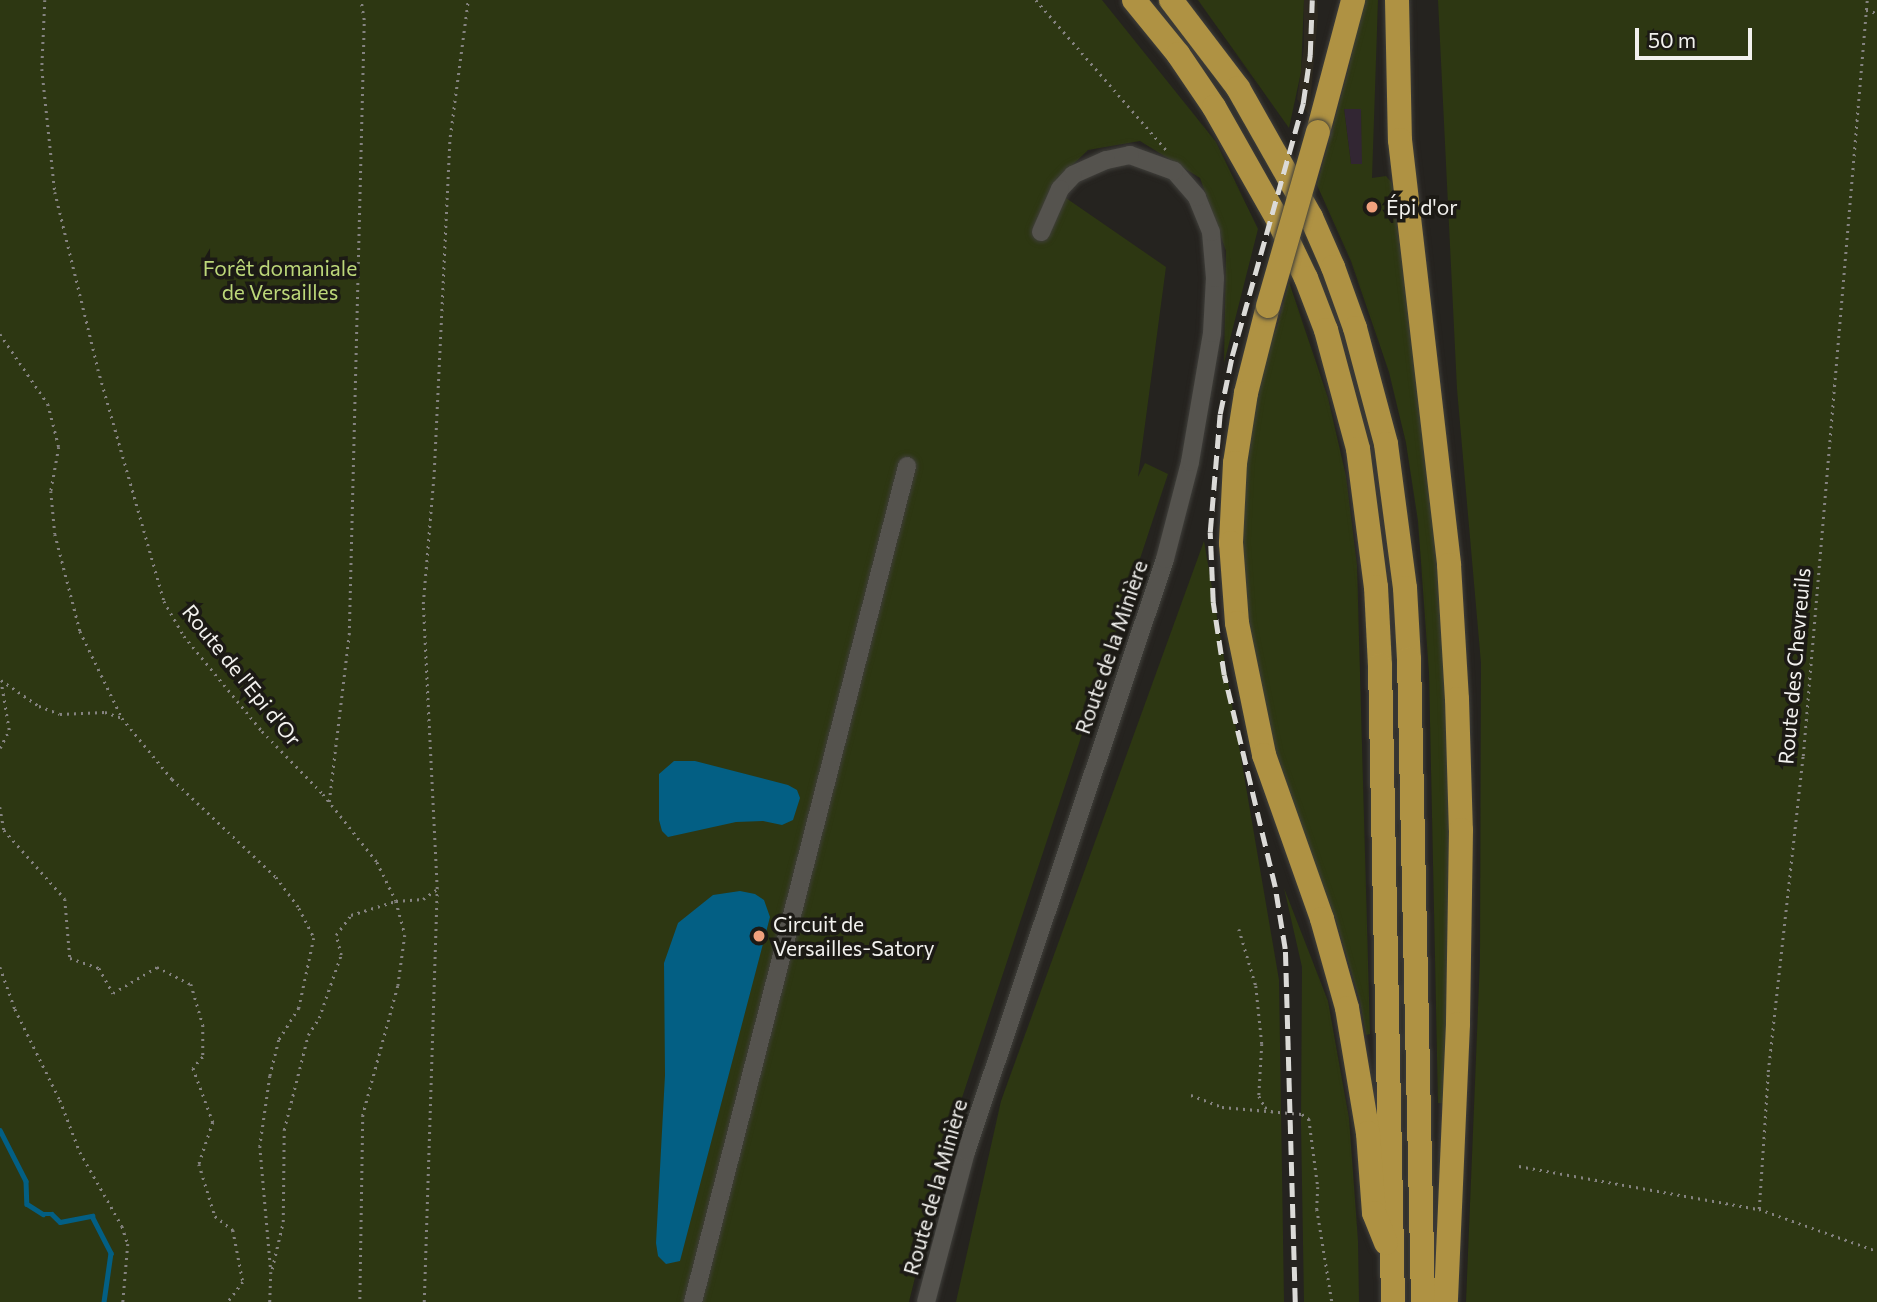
<!DOCTYPE html>
<html>
<head>
<meta charset="utf-8">
<style>
	body { margin:0 }
	#map { position:relative; width:1877px; height:1302px; overflow:hidden; background:#25231f; font-family:Commissioner,sans-serif }
	div>[style] { position:absolute }
	.built>* { inset:0; background:#2d291f }
	.industrial>* { inset:0; background:#322633 }
	.green>* { inset:0; background:#2d3712 }
	.water>* { inset:0; background:#035f84 }
	.stream>* { height:4.5px; margin:-2.25px; padding:0 2.25px; transform-origin:2.25px; border-radius:2.25px; background:#035f84 }
	.path>* { height:2.5px; margin-top:-1.25px; transform-origin:0; background:repeating-linear-gradient(90deg,#858380 0 2px,transparent 0 7px) }
	.roads { filter:drop-shadow(0 0 2px #403f3b) drop-shadow(0 0 2px #403f3b) }
	.minor>* { height:18px; margin:-9px; padding:0 9px; transform-origin:9px; border-radius:9px; background:#55534e }
	.highway>* { height:24px; margin:-12px; padding:0 12px; transform-origin:12px; border-radius:12px; background:#af9243 }
	.rail>* { height:4.5px; margin-top:-2.25px; transform-origin:0; background:repeating-linear-gradient(90deg,#dbdad7 0 14px,transparent 0 21px) }
	.bridges { filter:drop-shadow(0 0 2px #403f3b) drop-shadow(0 0 2px #403f3b) }
	.highway-bridge>* { height:24px; margin:-12px; padding:0 12px; transform-origin:12px; border-radius:12px; background:#af9243 }
	.dots>* { width:19px; height:19px; translate:-50% -50%; box-sizing:border-box; border:4px solid #1c1a15; border-radius:50% }
	span { translate:-50% -50%; white-space:nowrap; text-align:center; line-height:1.15; -webkit-text-stroke:7px #1c1a15; paint-order:stroke }
	.poi-label { font-size:21px; color:#f2f1ee }
	.left { translate:0 -50%; text-align:left }
	.park-label { font-size:21px; color:#bcd779 }
	.street-label { font-size:21px; color:#f2f1ee }
	.scale { position:absolute; left:1635px; top:28px; width:117px; height:32px; box-sizing:border-box; border:4px solid #f2f1ee; border-top:0; padding-left:9px; font-size:21px; line-height:24px; white-space:nowrap; color:#f2f1ee; -webkit-text-stroke:5px #1c1a15; paint-order:stroke }
</style>
</head>
<body>
<div id="map">
	<div class="built">
		<div style="clip-path:polygon(1304px 0,1317px 0,1318px 16px,1309px 115px,1297px 99px,1304px 46px)"></div>
	</div>
	<div class="industrial">
		<div style="clip-path:polygon(1361px 108px,1363px 164px,1351px 164px,1344px 109px)"></div>
	</div>
	<div class="green">
		<div style="clip-path:polygon(0 0,1102px 0,1216px 142px,1258px 229px,1224px 363px,1226px 251px,1200px 178px,1140px 141px,1088px 150px,1050px 187px,1166px 267px,1138px 477px,1145px 463px,1168px 474px,952px 1128px,909px 1302px,0 1302px)"></div>
		<div style="clip-path:polygon(1198px 0,1304px 0,1301px 72px,1289px 128px)"></div>
		<div style="clip-path:polygon(evenodd,1363px 0,1378px 0,1372px 178px,1386px 176px,1392px 183px,1437px 540px,1451px 799px,1445px 1103px,1438px 1103px,1429px 673px,1418px 521px,1406px 443px,1389px 372px,1351px 261px,1317px 185px,1349px 67px,1363px 0,1344px 109px,1361px 109px,1362px 164px,1351px 164px,1344px 109px)"></div>
		<div style="clip-path:polygon(1438px 0,1877px 0,1877px 1302px,1466px 1302px,1480px 959px,1481px 663px,1457px 389px)"></div>
		<div style="clip-path:polygon(1289px 282px,1328px 398px,1346px 476px,1357px 565px,1370px 1034px,1366px 1035px,1360px 1001px,1336px 921px,1273px 751px,1242px 590px,1241px 483px,1267px 348px,1277px 327px)"></div>
		<div style="clip-path:polygon(1204px 541px,1279px 980px,1284px 1302px,956px 1302px,1001px 1101px)"></div>
		<div style="clip-path:polygon(1284px 888px,1328px 1001px,1338px 1057px,1349px 1118px,1358px 1241px,1359px 1302px,1304px 1302px,1301px 1124px,1302px 967px)"></div>
	</div>
	<div class="water">
		<div style="clip-path:polygon(674px 761px,695px 761px,788px 785px,797px 790px,800px 798px,793px 820px,782px 825px,763px 821px,736px 822px,668px 837px,662px 831px,659px 820px,659px 774px)"></div>
		<div style="clip-path:polygon(740px 891px,755px 894px,764px 900px,770px 917px,680px 1261px,666px 1264px,658px 1256px,656px 1243px,665px 1075px,664px 963px,678px 923px,713px 895px)"></div>
	</div>
	<div class="stream">
		<div style="left:0;top:1130px;width:57px;rotate:63deg"></div>
		<div style="left:26px;top:1181px;width:23px;rotate:88deg"></div>
		<div style="left:27px;top:1204px;width:19px;rotate:32deg"></div>
		<div style="left:43px;top:1214px;width:9px"></div>
		<div style="left:52px;top:1214px;width:11px;rotate:45deg"></div>
		<div style="left:60px;top:1222px;width:33px;rotate:-11deg"></div>
		<div style="left:92px;top:1216px;width:42px;rotate:62.8deg"></div>
		<div style="left:111px;top:1253px;width:49px;rotate:98.1deg"></div>
	</div>
	<div class="path">
		<div style="left:45px;top:0;width:69px;rotate:92.5deg"></div>
		<div style="left:42px;top:69px;width:124px;rotate:84deg"></div>
		<div style="left:55px;top:192px;width:182px;rotate:76.3deg"></div>
		<div style="left:98px;top:369px;width:241px;rotate:74.1deg"></div>
		<div style="left:164px;top:601px;width:40px;rotate:60.3deg"></div>
		<div style="left:184px;top:636px;width:123px;rotate:50.6deg"></div>
		<div style="left:262px;top:731px;width:88px;rotate:45.9deg"></div>
		<div style="left:323px;top:794px;width:87px;rotate:51.5deg"></div>
		<div style="left:377px;top:862px;width:43px;rotate:64deg"></div>
		<div style="left:396px;top:901px;width:35px;rotate:75deg"></div>
		<div style="left:405px;top:935px;width:51px;rotate:97.8deg"></div>
		<div style="left:398px;top:986px;width:134px;rotate:105.2deg"></div>
		<div style="left:363px;top:1115px;width:187px;rotate:90.9deg"></div>
		<div style="left:1036px;top:0;width:201px;rotate:49deg"></div>
		<div style="left:1866px;top:10px;width:11px;rotate:15deg"></div>
		<div style="left:0;top:334px;width:85px;rotate:55.6deg"></div>
		<div style="left:48px;top:404px;width:44px;rotate:75.7deg"></div>
		<div style="left:59px;top:447px;width:45px;rotate:100.3deg"></div>
		<div style="left:51px;top:491px;width:43px;rotate:84.7deg"></div>
		<div style="left:55px;top:534px;width:100px;rotate:75.5deg"></div>
		<div style="left:80px;top:631px;width:97px;rotate:64.2deg"></div>
		<div style="left:122px;top:718px;width:79px;rotate:50.7deg"></div>
		<div style="left:172px;top:779px;width:143px;rotate:43.3deg"></div>
		<div style="left:276px;top:877px;width:39px;rotate:53deg"></div>
		<div style="left:299px;top:908px;width:34px;rotate:63deg"></div>
		<div style="left:314px;top:938px;width:72px;rotate:102.1deg"></div>
		<div style="left:299px;top:1008px;width:38px;rotate:122deg"></div>
		<div style="left:279px;top:1040px;width:37px;rotate:104deg"></div>
		<div style="left:270px;top:1076px;width:71px;rotate:98.1deg"></div>
		<div style="left:260px;top:1146px;width:126px;rotate:85deg"></div>
		<div style="left:271px;top:1272px;width:30px;rotate:92deg"></div>
		<div style="left:1px;top:680px;width:46px;rotate:34.4deg"></div>
		<div style="left:39px;top:706px;width:22px;rotate:21deg"></div>
		<div style="left:60px;top:714px;width:45px;rotate:-2.5deg"></div>
		<div style="left:105px;top:712px;width:18px;rotate:19deg"></div>
		<div style="left:0;top:748px;width:20px;rotate:-63deg"></div>
		<div style="left:9px;top:730px;width:49px;rotate:-99.5deg"></div>
		<div style="left:329px;top:802px;width:168px;rotate:-83.2deg"></div>
		<div style="left:349px;top:635px;width:615px;rotate:-88.6deg"></div>
		<div style="left:364px;top:20px;width:20px;rotate:-99deg"></div>
		<div style="left:0;top:807px;width:23px;rotate:80deg"></div>
		<div style="left:4px;top:830px;width:92px;rotate:48.5deg"></div>
		<div style="left:65px;top:899px;width:59px;rotate:85.2deg"></div>
		<div style="left:70px;top:958px;width:31px;rotate:19deg"></div>
		<div style="left:99px;top:968px;width:29px;rotate:61deg"></div>
		<div style="left:113px;top:993px;width:51px;rotate:-30.6deg"></div>
		<div style="left:157px;top:967px;width:38px;rotate:27deg"></div>
		<div style="left:191px;top:984px;width:43px;rotate:73.7deg"></div>
		<div style="left:203px;top:1025px;width:32px;rotate:90deg"></div>
		<div style="left:203px;top:1057px;width:15px;rotate:132deg"></div>
		<div style="left:193px;top:1068px;width:58px;rotate:69.7deg"></div>
		<div style="left:213px;top:1122px;width:44px;rotate:108.4deg"></div>
		<div style="left:199px;top:1164px;width:54px;rotate:72.9deg"></div>
		<div style="left:215px;top:1216px;width:23px;rotate:38deg"></div>
		<div style="left:233px;top:1230px;width:53px;rotate:79.1deg"></div>
		<div style="left:243px;top:1282px;width:25px;rotate:127deg"></div>
		<div style="left:1239px;top:929px;width:59px;rotate:73.4deg"></div>
		<div style="left:1256px;top:986px;width:58px;rotate:84.1deg"></div>
		<div style="left:1262px;top:1044px;width:52px;rotate:93.3deg"></div>
		<div style="left:1259px;top:1096px;width:13px;rotate:61deg"></div>
		<div style="left:1265px;top:1107px;width:8px;rotate:30deg"></div>
		<div style="left:0;top:967px;width:45px;rotate:70.3deg"></div>
		<div style="left:15px;top:1009px;width:102px;rotate:63.7deg"></div>
		<div style="left:60px;top:1100px;width:56px;rotate:69deg"></div>
		<div style="left:80px;top:1152px;width:85px;rotate:60.4deg"></div>
		<div style="left:122px;top:1226px;width:19px;rotate:72deg"></div>
		<div style="left:128px;top:1244px;width:58px;rotate:94.9deg"></div>
		<div style="left:1191px;top:1095px;width:33px;rotate:21deg"></div>
		<div style="left:1222px;top:1107px;width:80px;rotate:5deg"></div>
		<div style="left:1302px;top:1114px;width:9px;rotate:36deg"></div>
		<div style="left:1309px;top:1119px;width:69px;rotate:82.5deg"></div>
		<div style="left:1318px;top:1187px;width:22px;rotate:93deg"></div>
		<div style="left:1317px;top:1209px;width:94px;rotate:80.8deg"></div>
		<div style="left:1519px;top:1166px;width:244px;rotate:10.2deg"></div>
		<div style="left:1759px;top:1209px;width:125px;rotate:19.6deg"></div>
		<div style="left:1759px;top:1209px;width:137px;rotate:-86.2deg"></div>
		<div style="left:1768px;top:1072px;width:318px;rotate:-83.7deg"></div>
		<div style="left:1803px;top:756px;width:759px;rotate:-85.16deg"></div>
		<div style="left:272px;top:1269px;width:48px;rotate:-76.8deg"></div>
		<div style="left:283px;top:1222px;width:92px;rotate:-89.4deg"></div>
		<div style="left:284px;top:1130px;width:98px;rotate:-75.8deg"></div>
		<div style="left:308px;top:1035px;width:20px;rotate:-57deg"></div>
		<div style="left:319px;top:1018px;width:67px;rotate:-70.8deg"></div>
		<div style="left:341px;top:955px;width:21px;rotate:-104deg"></div>
		<div style="left:336px;top:935px;width:25px;rotate:-53deg"></div>
		<div style="left:351px;top:915px;width:47px;rotate:-17.3deg"></div>
		<div style="left:396px;top:901px;width:27px;rotate:-4deg"></div>
		<div style="left:423px;top:899px;width:16px;rotate:-35deg"></div>
		<div style="left:424px;top:1302px;width:413px;rotate:-88.2deg"></div>
		<div style="left:437px;top:889px;width:285px;rotate:-92.8deg"></div>
		<div style="left:423px;top:604px;width:132px;rotate:-85.2deg"></div>
		<div style="left:434px;top:472px;width:335px;rotate:-87.3deg"></div>
		<div style="left:450px;top:137px;width:138px;rotate:-82.5deg"></div>
	</div>
	<div class="roads">
		<div class="minor">
			<div style="left:693px;top:1302px;width:863px;rotate:-75.64deg"></div>
			<div style="left:926px;top:1302px;width:155px;rotate:-75.1deg"></div>
			<div style="left:966px;top:1152px;width:625px;rotate:-71.45deg"></div>
			<div style="left:1165px;top:559px;width:100px;rotate:-75.5deg"></div>
			<div style="left:1190px;top:462px;width:131px;rotate:-80.3deg"></div>
			<div style="left:1212px;top:333px;width:55px;rotate:-86.9deg"></div>
			<div style="left:1215px;top:278px;width:46px;rotate:-95deg"></div>
			<div style="left:1211px;top:232px;width:38px;rotate:-112deg"></div>
			<div style="left:1197px;top:197px;width:35px;rotate:-131deg"></div>
			<div style="left:1174px;top:171px;width:47px;rotate:-160deg"></div>
			<div style="left:1130px;top:155px;width:25px;rotate:168deg"></div>
			<div style="left:1106px;top:160px;width:36px;rotate:156deg"></div>
			<div style="left:1073px;top:175px;width:19px;rotate:133deg"></div>
			<div style="left:1060px;top:189px;width:47px;rotate:113.8deg"></div>
		</div>
		<div class="highway">
			<div style="left:1134px;top:0;width:70px;rotate:50.8deg"></div>
			<div style="left:1178px;top:54px;width:64px;rotate:55.8deg"></div>
			<div style="left:1214px;top:107px;width:132px;rotate:60.5deg"></div>
			<div style="left:1279px;top:222px;width:62px;rotate:64.3deg"></div>
			<div style="left:1306px;top:278px;width:56px;rotate:69deg"></div>
			<div style="left:1326px;top:330px;width:123px;rotate:74.9deg"></div>
			<div style="left:1358px;top:449px;width:139px;rotate:82.6deg"></div>
			<div style="left:1376px;top:587px;width:78px;rotate:87.1deg"></div>
			<div style="left:1380px;top:665px;width:637px;rotate:88.83deg"></div>
			<div style="left:1171px;top:0;width:111px;rotate:52.7deg"></div>
			<div style="left:1238px;top:88px;width:148px;rotate:60.5deg"></div>
			<div style="left:1311px;top:217px;width:55px;rotate:66.3deg"></div>
			<div style="left:1333px;top:267px;width:65px;rotate:70.2deg"></div>
			<div style="left:1355px;top:328px;width:120px;rotate:75deg"></div>
			<div style="left:1386px;top:444px;width:145px;rotate:82.5deg"></div>
			<div style="left:1405px;top:588px;width:71px;rotate:86.8deg"></div>
			<div style="left:1409px;top:659px;width:643px;rotate:88.75deg"></div>
			<div style="left:1397px;top:0;width:140px;rotate:88.8deg"></div>
			<div style="left:1400px;top:140px;width:428px;rotate:83.4deg"></div>
			<div style="left:1449px;top:565px;width:134px;rotate:86.6deg"></div>
			<div style="left:1457px;top:699px;width:131px;rotate:88.3deg"></div>
			<div style="left:1461px;top:830px;width:194px;rotate:90.9deg"></div>
			<div style="left:1458px;top:1024px;width:278px;rotate:92.5deg"></div>
			<div style="left:1318px;top:132px;width:137px;rotate:-75.1deg"></div>
			<div style="left:1268px;top:306px;width:90px;rotate:104.2deg"></div>
			<div style="left:1246px;top:393px;width:71px;rotate:98.9deg"></div>
			<div style="left:1235px;top:463px;width:80px;rotate:92.9deg"></div>
			<div style="left:1231px;top:543px;width:80px;rotate:85.7deg"></div>
			<div style="left:1237px;top:623px;width:135px;rotate:78.4deg"></div>
			<div style="left:1264px;top:755px;width:174px;rotate:70.5deg"></div>
			<div style="left:1322px;top:919px;width:92px;rotate:74.3deg"></div>
			<div style="left:1347px;top:1008px;width:127px;rotate:80.5deg"></div>
			<div style="left:1368px;top:1133px;width:80px;rotate:85.7deg"></div>
			<div style="left:1374px;top:1213px;width:32px;rotate:68deg"></div>
		</div>
	</div>
	<div class="rail">
		<div style="left:1295px;top:1302px;width:353px;rotate:-91.6deg"></div>
		<div style="left:1285px;top:949px;width:63px;rotate:-99.2deg"></div>
		<div style="left:1275px;top:887px;width:218px;rotate:-103.5deg"></div>
		<div style="left:1224px;top:675px;width:74px;rotate:-98.6deg"></div>
		<div style="left:1213px;top:602px;width:70px;rotate:-92.5deg"></div>
		<div style="left:1210px;top:532px;width:118px;rotate:-85.2deg"></div>
		<div style="left:1220px;top:414px;width:59px;rotate:-78.3deg"></div>
		<div style="left:1232px;top:356px;width:263px;rotate:-74.3deg"></div>
		<div style="left:1303px;top:103px;width:49px;rotate:-81.7deg"></div>
		<div style="left:1310px;top:55px;width:55px;rotate:-87.9deg"></div>
	</div>
	<div class="bridges">
		<div class="highway-bridge">
			<div style="left:1268px;top:306px;width:181px;rotate:-74deg"></div>
		</div>
	</div>
	<div class="dots">
		<div style="left:1372px;top:207px;background:#f1a17d"></div>
		<div style="left:759px;top:936px;background:#f1a17d"></div>
	</div>
	<div class="poi-label">
		<span class="left" style="left:1386px;top:207px">Épi d'or</span>
		<span class="left" style="left:773px;top:936px">Circuit de<br>Versailles-Satory</span>
	</div>
	<div class="park-label">
		<span style="left:280px;top:280px">Forêt domaniale<br>de Versailles</span>
	</div>
	<div class="street-label">
		<span style="left:1111px;top:647px;rotate:-71deg">Route de la Minière</span>
		<span style="left:1794px;top:666px;rotate:-85deg">Route des Chevreuils</span>
		<span style="left:242px;top:675px;rotate:51deg">Route de l'Epi d'Or</span>
		<span style="left:935px;top:1187px;rotate:-74deg">Route de la Minière</span>
	</div>
	<div class="scale">50 m</div>
</div>
</body>
</html>
